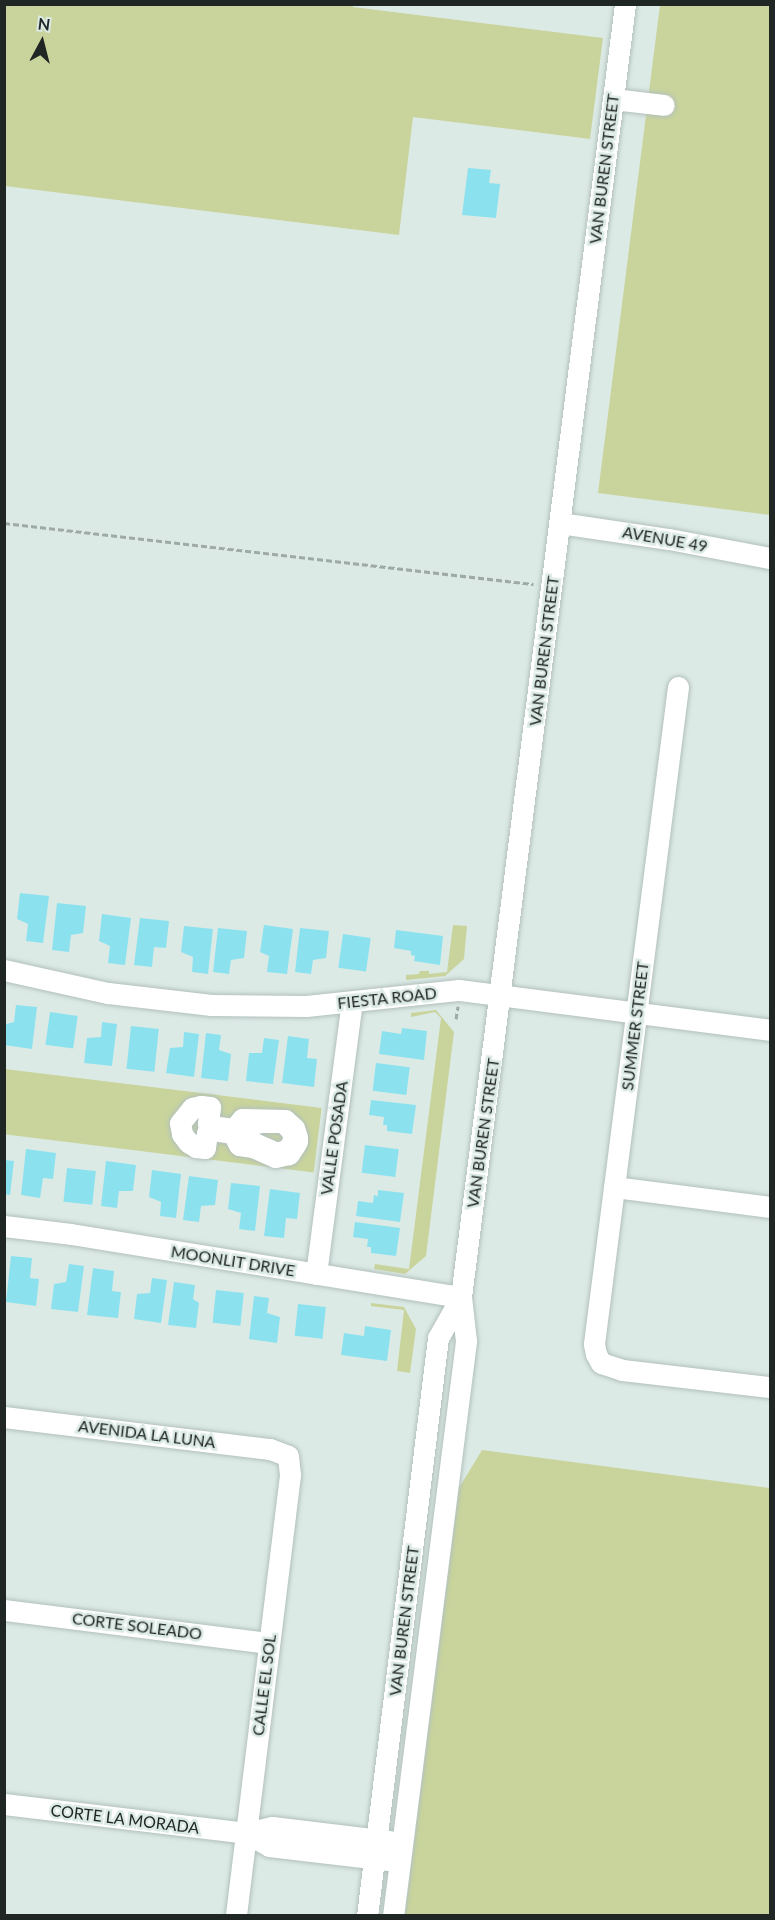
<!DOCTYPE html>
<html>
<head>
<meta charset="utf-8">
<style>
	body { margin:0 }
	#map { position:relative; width:775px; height:1920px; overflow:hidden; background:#dceae6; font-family:Lato,sans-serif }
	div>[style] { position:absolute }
	.green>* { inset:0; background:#c9d49c; transform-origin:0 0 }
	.building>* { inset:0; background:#8be2ee; transform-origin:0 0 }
	.path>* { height:3px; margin-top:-1.5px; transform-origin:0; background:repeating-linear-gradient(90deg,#9faaa7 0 6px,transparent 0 9px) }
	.roads { filter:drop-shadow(0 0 2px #b2c0bc) drop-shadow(0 0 2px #b2c0bc) }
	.minor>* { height:21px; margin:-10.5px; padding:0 10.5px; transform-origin:10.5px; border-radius:10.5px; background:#fff }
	span { translate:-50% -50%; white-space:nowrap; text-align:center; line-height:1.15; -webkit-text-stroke:5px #dceae6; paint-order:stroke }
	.street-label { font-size:16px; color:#202624 }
	.frame { position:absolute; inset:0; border:6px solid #202624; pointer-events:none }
	.north { position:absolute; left:12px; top:12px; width:60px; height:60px; -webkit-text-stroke:4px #dceae6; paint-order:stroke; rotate:7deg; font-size:16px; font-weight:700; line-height:24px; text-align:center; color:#202624 }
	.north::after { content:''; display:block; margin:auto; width:21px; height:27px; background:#202624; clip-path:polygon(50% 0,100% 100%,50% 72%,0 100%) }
</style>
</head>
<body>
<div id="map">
	<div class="green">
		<div style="clip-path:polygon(5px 4px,353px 5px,353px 7px,603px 38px,590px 139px,413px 117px,399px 235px,5px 186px)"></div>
		<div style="clip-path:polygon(660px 5px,770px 5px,770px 515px,598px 493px)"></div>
		<div style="clip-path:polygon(453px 925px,467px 926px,464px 959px,445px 976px,406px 980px,406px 975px,419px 974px,420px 971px,429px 971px,429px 974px,447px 972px)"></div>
		<div style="clip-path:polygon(436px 1010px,454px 1032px,426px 1256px,405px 1274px,374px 1269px,375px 1264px,409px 1269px,441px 1018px,435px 1012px,411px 1017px,411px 1013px)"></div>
		<div style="left:5px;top:1069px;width:319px;height:65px;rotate:7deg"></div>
		<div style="clip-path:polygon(371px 1303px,404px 1307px,416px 1329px,410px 1373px,397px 1371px,404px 1310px,371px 1306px)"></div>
		<div style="clip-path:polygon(482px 1450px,770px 1488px,770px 1915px,405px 1915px,459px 1488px)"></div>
	</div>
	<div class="building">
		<div style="clip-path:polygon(468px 168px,491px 170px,489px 183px,500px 184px,496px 218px,462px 215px)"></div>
		<div style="clip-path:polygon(20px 893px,49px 896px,43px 943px,26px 941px,28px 924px,17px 919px)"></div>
		<div style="clip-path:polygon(57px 903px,86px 906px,83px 933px,71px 935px,69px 952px,52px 950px)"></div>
		<div style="clip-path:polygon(102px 914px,131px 918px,125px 965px,108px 963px,110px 946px,99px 941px)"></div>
		<div style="clip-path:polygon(140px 918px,169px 921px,166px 948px,154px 947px,152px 967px,134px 965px)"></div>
		<div style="clip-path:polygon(264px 925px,293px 929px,287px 974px,267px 972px,269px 956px,260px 952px)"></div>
		<div style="clip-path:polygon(184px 926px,213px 929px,208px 974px,192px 972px,193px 957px,181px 952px)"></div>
		<div style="clip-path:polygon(218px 928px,247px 931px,244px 958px,231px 960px,229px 974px,213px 972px)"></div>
		<div style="clip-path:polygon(300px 928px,329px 931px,326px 958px,313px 960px,311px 974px,295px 972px)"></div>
		<div style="clip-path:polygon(396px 930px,443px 936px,440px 965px,414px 961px,415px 956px,411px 955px,411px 951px,394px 948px)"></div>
		<div style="left:343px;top:934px;width:28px;height:34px;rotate:8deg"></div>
		<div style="clip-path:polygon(16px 1005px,37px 1007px,32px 1049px,4px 1045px,6px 1024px,14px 1022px)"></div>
		<div style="left:50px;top:1012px;width:28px;height:33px;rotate:8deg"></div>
		<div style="clip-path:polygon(102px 1022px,117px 1024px,112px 1066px,84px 1063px,87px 1038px,101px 1037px)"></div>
		<div style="left:131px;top:1026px;width:28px;height:43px;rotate:6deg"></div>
		<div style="clip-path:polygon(402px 1028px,427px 1031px,424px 1060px,379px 1054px,382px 1031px,401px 1034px)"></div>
		<div style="clip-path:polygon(184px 1032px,199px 1034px,194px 1077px,166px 1073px,170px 1048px,183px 1047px)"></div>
		<div style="clip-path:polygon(206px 1033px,221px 1035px,219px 1050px,231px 1054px,228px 1081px,201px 1078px)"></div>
		<div style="clip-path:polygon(288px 1036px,309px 1039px,307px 1058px,317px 1059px,314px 1087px,282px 1083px)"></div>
		<div style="clip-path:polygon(264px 1038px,279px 1040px,273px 1084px,246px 1081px,249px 1053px,262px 1053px)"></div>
		<div style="left:376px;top:1063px;width:34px;height:28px;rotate:7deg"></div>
		<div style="clip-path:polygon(371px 1100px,416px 1105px,412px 1134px,387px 1131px,387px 1125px,383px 1125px,384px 1117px,369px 1115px)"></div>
		<div style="left:365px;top:1145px;width:34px;height:28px;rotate:7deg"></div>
		<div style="clip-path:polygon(26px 1149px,56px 1153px,53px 1179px,43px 1178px,40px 1198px,21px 1195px)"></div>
		<div style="clip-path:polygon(4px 1160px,14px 1161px,10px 1195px,4px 1194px)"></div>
		<div style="clip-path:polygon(106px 1161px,136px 1165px,133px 1191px,119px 1191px,117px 1208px,101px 1206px)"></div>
		<div style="left:67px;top:1168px;width:29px;height:34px;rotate:6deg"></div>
		<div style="clip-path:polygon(152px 1170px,181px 1174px,176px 1218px,160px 1216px,161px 1202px,149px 1197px)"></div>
		<div style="clip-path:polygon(189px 1176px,218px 1180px,215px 1205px,201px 1206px,199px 1222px,183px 1220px)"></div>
		<div style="clip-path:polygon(231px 1183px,260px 1186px,255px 1231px,239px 1229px,241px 1213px,228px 1209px)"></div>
		<div style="clip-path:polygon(270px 1189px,300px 1193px,297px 1219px,286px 1218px,284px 1238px,264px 1236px)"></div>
		<div style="clip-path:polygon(378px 1190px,404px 1193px,400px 1222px,356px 1216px,358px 1201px,373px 1203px,374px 1195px,378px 1196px)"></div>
		<div style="clip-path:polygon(355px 1222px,400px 1228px,396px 1256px,371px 1253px,371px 1247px,367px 1247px,368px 1239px,353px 1237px)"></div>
		<div style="clip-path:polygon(11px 1256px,32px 1258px,30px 1278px,39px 1279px,36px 1306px,6px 1302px)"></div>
		<div style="clip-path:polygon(69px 1264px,84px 1266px,78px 1312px,51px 1309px,54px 1284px,66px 1282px)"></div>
		<div style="clip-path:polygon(93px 1268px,114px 1271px,112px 1291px,121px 1292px,118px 1318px,87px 1315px)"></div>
		<div style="clip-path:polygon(152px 1278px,167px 1280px,161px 1323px,134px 1319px,137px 1294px,150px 1293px)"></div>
		<div style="clip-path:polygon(174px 1282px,195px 1285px,193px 1299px,199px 1303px,196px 1328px,168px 1325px)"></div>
		<div style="left:216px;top:1290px;width:28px;height:33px;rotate:6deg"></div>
		<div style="clip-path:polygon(254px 1296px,269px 1298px,267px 1313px,280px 1317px,277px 1343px,249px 1339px)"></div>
		<div style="left:298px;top:1304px;width:28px;height:32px;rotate:6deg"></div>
		<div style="clip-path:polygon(365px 1326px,391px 1330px,387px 1361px,341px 1355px,344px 1333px,364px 1336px)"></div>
	</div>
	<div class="path">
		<div style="left:4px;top:523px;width:533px;rotate:6.58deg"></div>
		<div style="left:456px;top:1019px;width:13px;rotate:-81deg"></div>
	</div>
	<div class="roads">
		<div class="minor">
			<div style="left:613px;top:99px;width:51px;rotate:6.7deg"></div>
			<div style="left:560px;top:523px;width:110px;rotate:8.4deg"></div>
			<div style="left:669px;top:539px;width:103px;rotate:10.7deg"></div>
			<div style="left:678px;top:687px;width:662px;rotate:97.29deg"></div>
			<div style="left:594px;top:1344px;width:10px;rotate:79deg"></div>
			<div style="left:596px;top:1354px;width:10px;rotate:61deg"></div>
			<div style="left:601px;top:1363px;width:22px;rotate:18deg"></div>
			<div style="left:622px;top:1370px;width:149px;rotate:6.6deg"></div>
			<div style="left:4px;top:970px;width:107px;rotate:12.5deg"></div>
			<div style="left:108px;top:993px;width:104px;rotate:6.6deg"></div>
			<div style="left:211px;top:1005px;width:95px;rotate:0.6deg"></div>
			<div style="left:306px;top:1006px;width:154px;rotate:-6deg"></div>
			<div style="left:459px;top:990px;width:314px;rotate:7.3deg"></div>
			<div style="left:201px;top:1106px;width:9px;rotate:6deg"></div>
			<div style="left:210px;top:1107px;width:16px;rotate:97deg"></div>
			<div style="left:208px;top:1123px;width:4px;rotate:45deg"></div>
			<div style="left:211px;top:1126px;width:23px;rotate:7deg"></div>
			<div style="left:234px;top:1129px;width:13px;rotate:-51deg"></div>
			<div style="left:242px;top:1119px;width:43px;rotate:1.3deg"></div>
			<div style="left:285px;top:1120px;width:12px;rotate:42deg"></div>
			<div style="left:294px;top:1128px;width:9px;rotate:72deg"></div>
			<div style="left:297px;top:1137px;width:4px;rotate:180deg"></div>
			<div style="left:293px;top:1137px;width:6px;rotate:-99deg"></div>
			<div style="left:292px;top:1131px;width:13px;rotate:-135deg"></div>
			<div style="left:283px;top:1122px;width:22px;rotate:180deg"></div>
			<div style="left:261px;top:1122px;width:17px;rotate:167deg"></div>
			<div style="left:244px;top:1126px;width:12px;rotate:95deg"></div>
			<div style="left:243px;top:1138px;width:36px;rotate:24deg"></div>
			<div style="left:276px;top:1153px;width:11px;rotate:-15deg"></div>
			<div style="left:287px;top:1150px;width:11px;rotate:-56deg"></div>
			<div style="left:293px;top:1141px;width:4px"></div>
			<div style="left:297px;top:1141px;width:4px;rotate:117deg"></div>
			<div style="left:295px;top:1145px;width:11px;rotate:124deg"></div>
			<div style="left:289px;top:1154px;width:14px;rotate:168deg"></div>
			<div style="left:275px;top:1157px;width:24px;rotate:-156deg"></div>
			<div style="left:253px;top:1147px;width:14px;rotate:-172deg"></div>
			<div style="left:239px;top:1145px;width:13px;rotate:-117deg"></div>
			<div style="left:233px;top:1133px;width:22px;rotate:-172deg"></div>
			<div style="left:211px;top:1130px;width:5px;rotate:143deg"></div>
			<div style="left:207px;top:1133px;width:15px;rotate:98deg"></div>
			<div style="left:205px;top:1148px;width:9px;rotate:-174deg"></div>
			<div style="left:196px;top:1147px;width:9px;rotate:-148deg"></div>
			<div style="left:188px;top:1142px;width:10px;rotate:-127deg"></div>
			<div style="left:182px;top:1134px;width:11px;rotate:-100deg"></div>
			<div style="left:180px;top:1123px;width:19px;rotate:-51deg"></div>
			<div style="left:192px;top:1108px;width:9px;rotate:-13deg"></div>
			<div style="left:614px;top:1187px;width:157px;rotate:7.3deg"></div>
			<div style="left:4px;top:1226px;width:67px;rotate:6.8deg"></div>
			<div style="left:71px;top:1234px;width:395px;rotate:9.2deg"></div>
			<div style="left:316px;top:1274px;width:274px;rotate:-82.5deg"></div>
			<div style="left:4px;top:1417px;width:268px;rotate:6.9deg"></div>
			<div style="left:270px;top:1449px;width:19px;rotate:21deg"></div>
			<div style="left:288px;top:1456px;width:19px;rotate:84deg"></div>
			<div style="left:290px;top:1475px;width:444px;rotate:97deg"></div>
			<div style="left:4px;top:1610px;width:267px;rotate:7.1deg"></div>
			<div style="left:4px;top:1804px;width:244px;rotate:6.8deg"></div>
			<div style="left:246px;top:1833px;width:27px;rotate:-13deg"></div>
			<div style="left:272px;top:1827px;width:119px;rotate:6.8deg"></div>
			<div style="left:246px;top:1833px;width:26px;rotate:29deg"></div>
			<div style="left:269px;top:1846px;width:120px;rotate:6.7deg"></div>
			<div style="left:367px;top:1916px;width:582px;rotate:-83deg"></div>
			<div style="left:438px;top:1338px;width:47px;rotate:-60.7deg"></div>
			<div style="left:393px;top:1916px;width:580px;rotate:-82.76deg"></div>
			<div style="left:466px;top:1341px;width:44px;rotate:-96.5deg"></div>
			<div style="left:461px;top:1297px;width:1303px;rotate:-82.77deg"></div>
		</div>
	</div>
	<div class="street-label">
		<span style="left:604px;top:169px;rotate:-83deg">VAN BUREN STREET</span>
		<span style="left:665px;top:539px;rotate:10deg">AVENUE 49</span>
		<span style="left:544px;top:651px;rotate:-83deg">VAN BUREN STREET</span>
		<span style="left:387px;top:998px;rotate:-6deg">FIESTA ROAD</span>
		<span style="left:635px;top:1026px;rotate:-83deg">SUMMER STREET</span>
		<span style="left:483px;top:1133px;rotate:-82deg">VAN BUREN STREET</span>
		<span style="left:334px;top:1138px;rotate:-82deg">VALLE POSADA</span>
		<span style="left:233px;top:1261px;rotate:9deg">MOONLIT DRIVE</span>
		<span style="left:147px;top:1434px;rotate:7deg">AVENIDA LA LUNA</span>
		<span style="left:404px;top:1621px;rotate:-83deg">VAN BUREN STREET</span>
		<span style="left:137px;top:1626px;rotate:7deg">CORTE SOLEADO</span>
		<span style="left:264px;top:1685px;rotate:-83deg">CALLE EL SOL</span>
		<span style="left:125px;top:1819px;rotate:7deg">CORTE LA MORADA</span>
	</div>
	<div class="frame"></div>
	<div class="north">N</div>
</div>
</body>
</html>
